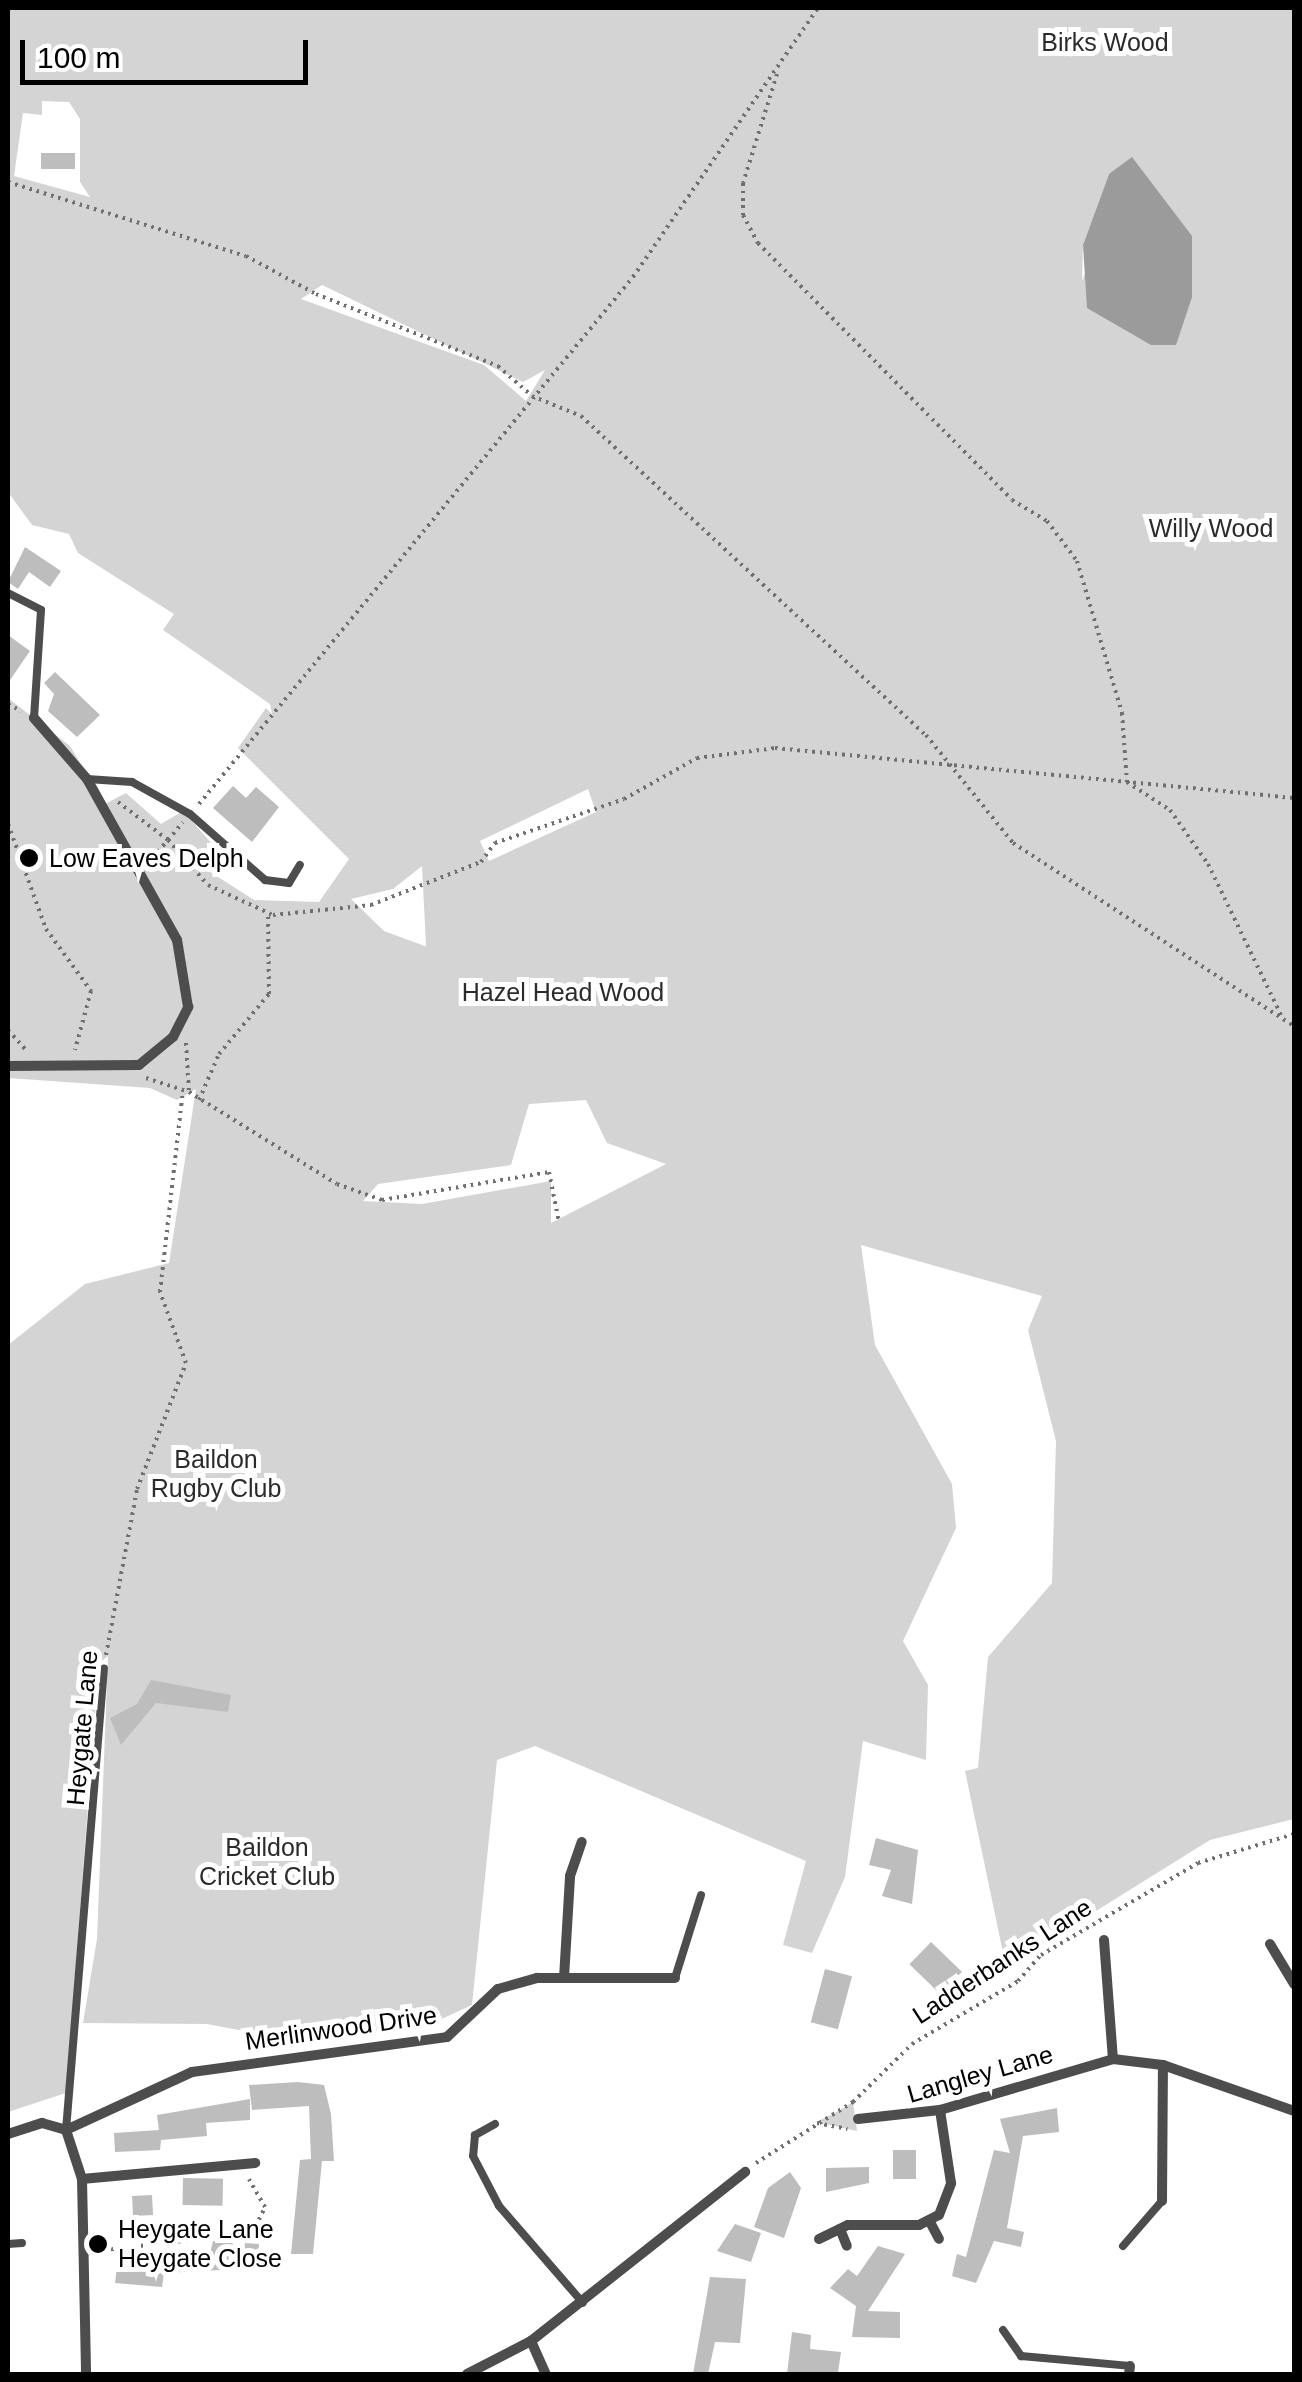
<!DOCTYPE html>
<html>
<head>
<meta charset="utf-8">
<style>
	body { margin:0 }
	#map { position:relative; width:1302px; height:2382px; overflow:hidden; background:#fff; font-family:Helvetica,sans-serif }
	div>[style] { position:absolute }
	.green>* { inset:0; background:#d4d4d4 }
	.water>* { inset:0; background:#9b9b9b }
	.building>* { inset:0; background:#bdbdbd; transform-origin:0 0 }
	.path>* { height:4px; margin-top:-2px; transform-origin:0; background:repeating-linear-gradient(90deg,#6f6f6f 0 2.5px,transparent 0 7.5px) }
	.lane>* { height:8px; margin:-4px; padding:0 4px; transform-origin:4px; border-radius:4px; background:#4d4d4d }
	.street>* { height:10px; margin:-5px; padding:0 5px; transform-origin:5px; border-radius:5px; background:#4d4d4d }
	.dots>* { width:28px; height:28px; translate:-50% -50%; box-sizing:border-box; border:5px solid #fff; border-radius:50% }
	span { translate:-50% -50%; white-space:nowrap; text-align:center; line-height:1.15; -webkit-text-stroke:10px #fff; paint-order:stroke }
	.park-label { font-size:25px; color:#2b2b2b }
	.poi-label { font-size:25px; color:#000 }
	.left { translate:0 -50%; text-align:left }
	.street-label { font-size:25px; color:#000 }
	.frame { position:absolute; inset:0; border:10px solid #000; pointer-events:none }
	.scale { position:absolute; left:20px; top:40px; width:288px; height:45px; box-sizing:border-box; border:5px solid #000; border-top:0; padding-left:12px; font-size:30px; line-height:35px; white-space:nowrap; color:#000; -webkit-text-stroke:8px #fff; paint-order:stroke }
</style>
</head>
<body>
<div id="map">
	<div class="green">
		<div style="clip-path:polygon(evenodd,8px 8px,1294px 8px,1294px 1819px,1210px 1840px,1006px 1967px,965px 1771px,978px 1768px,988px 1657px,1052px 1583px,1056px 1441px,1028px 1330px,1042px 1296px,861px 1245px,875px 1345px,952px 1484px,956px 1528px,903px 1641px,928px 1685px,926px 1760px,863px 1741px,845px 1877px,812px 1953px,783px 1945px,806px 1861px,535px 1746px,497px 1760px,472px 2005px,424px 2027px,282px 2038px,207px 2024px,83px 2023px,97px 1939px,108px 1656px,99px 1663px,66px 2093px,8px 2112px,8px 1345px,85px 1284px,169px 1263px,196px 1089px,177px 1100px,150px 1088px,8px 1078px,8px 698px,70px 746px,105px 804px,126px 793px,161px 824px,183px 811px,213px 845px,201px 866px,254px 900px,319px 902px,349px 859px,238px 748px,266px 708px,272px 714px,270px 704px,163px 630px,174px 614px,78px 553px,69px 534px,32px 525px,8px 492px,8px 8px,42px 101px,69px 102px,80px 119px,80px 182px,90px 197px,14px 176px,23px 113px,42px 115px,42px 101px,8px 8px,1125px 167px,1082px 281px,1083px 245px,1109px 174px,1125px 167px,8px 8px,322px 285px,523px 382px,545px 370px,526px 401px,484px 365px,301px 299px,322px 285px,8px 8px,588px 789px,596px 812px,489px 861px,480px 841px,588px 789px,8px 8px,422px 866px,426px 946px,425px 946px,384px 931px,351px 899px,393px 889px,422px 866px,8px 8px,586px 1100px,607px 1143px,666px 1164px,551px 1223px,551px 1181px,422px 1204px,363px 1201px,378px 1184px,511px 1165px,529px 1104px,586px 1100px)"></div>
		<div style="clip-path:polygon(853px 2102px,857px 2131px,816px 2122px,833px 2114px)"></div>
	</div>
	<div class="water">
		<div style="clip-path:polygon(1132px 157px,1192px 236px,1192px 297px,1176px 345px,1151px 345px,1087px 308px,1083px 245px,1109px 174px)"></div>
	</div>
	<div class="building">
		<div style="left:41px;top:153px;width:34px;height:16px"></div>
		<div style="clip-path:polygon(25px 547px,61px 571px,50px 587px,29px 572px,18px 589px,8px 582px)"></div>
		<div style="clip-path:polygon(8px 635px,30px 651px,8px 683px)"></div>
		<div style="clip-path:polygon(55px 672px,100px 715px,77px 737px,48px 711px,54px 694px,44px 683px)"></div>
		<div style="clip-path:polygon(233px 786px,246px 798px,256px 787px,279px 807px,252px 842px,213px 808px)"></div>
		<div style="clip-path:polygon(151px 1680px,231px 1695px,228px 1712px,156px 1703px,121px 1745px,110px 1718px,137px 1704px)"></div>
		<div style="clip-path:polygon(876px 1838px,918px 1850px,912px 1904px,882px 1896px,891px 1870px,869px 1865px)"></div>
		<div style="left:931px;top:1942px;width:43px;height:31px;rotate:44deg"></div>
		<div style="left:825px;top:1969px;width:28px;height:55px;rotate:15deg"></div>
		<div style="clip-path:polygon(298px 2082px,324px 2085px,331px 2114px,334px 2161px,322px 2161px,313px 2254px,291px 2254px,300px 2160px,311px 2159px,309px 2106px,252px 2110px,249px 2085px)"></div>
		<div style="clip-path:polygon(250px 2099px,250px 2120px,206px 2123px,207px 2136px,161px 2140px,160px 2150px,115px 2152px,114px 2133px,159px 2130px,157px 2115px)"></div>
		<div style="clip-path:polygon(1057px 2108px,1059px 2132px,1023px 2136px,1007px 2228px,1024px 2232px,1021px 2247px,994px 2241px,976px 2283px,952px 2276px,957px 2254px,966px 2257px,994px 2150px,1010px 2153px,1000px 2119px)"></div>
		<div style="left:893px;top:2150px;width:23px;height:29px"></div>
		<div style="clip-path:polygon(869px 2167px,869px 2183px,826px 2192px,826px 2168px)"></div>
		<div style="clip-path:polygon(790px 2172px,801px 2188px,784px 2238px,754px 2227px,768px 2188px)"></div>
		<div style="left:183px;top:2178px;width:40px;height:27px;rotate:1deg"></div>
		<div style="left:152px;top:2195px;width:20px;height:20px;rotate:87deg"></div>
		<div style="clip-path:polygon(735px 2224px,761px 2233px,751px 2262px,717px 2251px)"></div>
		<div style="clip-path:polygon(213px 2241px,259px 2244px,258px 2268px,164px 2273px,162px 2287px,115px 2283px,118px 2259px,210px 2253px)"></div>
		<div style="clip-path:polygon(878px 2246px,905px 2254px,868px 2311px,900px 2312px,900px 2338px,852px 2337px,856px 2306px,830px 2288px,848px 2269px,857px 2276px)"></div>
		<div style="clip-path:polygon(710px 2277px,746px 2279px,740px 2343px,715px 2342px,708px 2374px,693px 2374px)"></div>
		<div style="clip-path:polygon(792px 2332px,811px 2335px,810px 2349px,841px 2352px,838px 2372px,787px 2374px)"></div>
	</div>
	<div class="path">
		<div style="left:777px;top:74px;width:114px;rotate:107.3deg"></div>
		<div style="left:743px;top:183px;width:32px;rotate:90deg"></div>
		<div style="left:743px;top:215px;width:32px;rotate:62deg"></div>
		<div style="left:758px;top:243px;width:361px;rotate:45.3deg"></div>
		<div style="left:1012px;top:500px;width:41px;rotate:31deg"></div>
		<div style="left:1047px;top:521px;width:50px;rotate:53.1deg"></div>
		<div style="left:1077px;top:561px;width:159px;rotate:73.5deg"></div>
		<div style="left:1122px;top:713px;width:69px;rotate:85.9deg"></div>
		<div style="left:1127px;top:782px;width:51px;rotate:33.1deg"></div>
		<div style="left:1170px;top:810px;width:66px;rotate:54.9deg"></div>
		<div style="left:1208px;top:864px;width:168px;rotate:64.2deg"></div>
		<div style="left:8px;top:182px;width:249px;rotate:17.3deg"></div>
		<div style="left:246px;top:256px;width:80px;rotate:28.5deg"></div>
		<div style="left:316px;top:294px;width:196px;rotate:21.6deg"></div>
		<div style="left:498px;top:366px;width:45px;rotate:41.4deg"></div>
		<div style="left:532px;top:396px;width:53px;rotate:22.2deg"></div>
		<div style="left:581px;top:416px;width:470px;rotate:42.8deg"></div>
		<div style="left:926px;top:735px;width:139px;rotate:51.1deg"></div>
		<div style="left:1013px;top:843px;width:335px;rotate:33.1deg"></div>
		<div style="left:8px;top:704px;width:15px;rotate:28deg"></div>
		<div style="left:118px;top:802px;width:63px;rotate:37.2deg"></div>
		<div style="left:168px;top:840px;width:23px;rotate:-50deg"></div>
		<div style="left:199px;top:804px;width:683px;rotate:-50.53deg"></div>
		<div style="left:633px;top:277px;width:326px;rotate:-55.5deg"></div>
		<div style="left:8px;top:824px;width:112px;rotate:70.1deg"></div>
		<div style="left:46px;top:929px;width:77px;rotate:54deg"></div>
		<div style="left:91px;top:991px;width:61px;rotate:105.2deg"></div>
		<div style="left:148px;top:863px;width:30px;rotate:-49deg"></div>
		<div style="left:168px;top:840px;width:60px;rotate:48.4deg"></div>
		<div style="left:208px;top:885px;width:72px;rotate:24.8deg"></div>
		<div style="left:273px;top:915px;width:99px;rotate:-5.8deg"></div>
		<div style="left:371px;top:905px;width:118px;rotate:-21.4deg"></div>
		<div style="left:481px;top:862px;width:24px;rotate:-54deg"></div>
		<div style="left:495px;top:843px;width:136px;rotate:-18.8deg"></div>
		<div style="left:624px;top:799px;width:84px;rotate:-29.3deg"></div>
		<div style="left:697px;top:758px;width:79px;rotate:-7.3deg"></div>
		<div style="left:775px;top:748px;width:521px;rotate:5.5deg"></div>
		<div style="left:8px;top:1030px;width:27px;rotate:48deg"></div>
		<div style="left:186px;top:1043px;width:49px;rotate:86.5deg"></div>
		<div style="left:146px;top:1078px;width:45px;rotate:18deg"></div>
		<div style="left:189px;top:1092px;width:174px;rotate:31.9deg"></div>
		<div style="left:337px;top:1184px;width:48px;rotate:19.6deg"></div>
		<div style="left:382px;top:1200px;width:169px;rotate:-9.5deg"></div>
		<div style="left:549px;top:1172px;width:51px;rotate:78.7deg"></div>
		<div style="left:199px;top:1100px;width:50px;rotate:-66.5deg"></div>
		<div style="left:219px;top:1054px;width:78px;rotate:-50.2deg"></div>
		<div style="left:269px;top:994px;width:80px;rotate:-90.7deg"></div>
		<div style="left:106px;top:1655px;width:169px;rotate:-79.4deg"></div>
		<div style="left:137px;top:1489px;width:135px;rotate:-68.7deg"></div>
		<div style="left:186px;top:1363px;width:76px;rotate:-110.1deg"></div>
		<div style="left:160px;top:1292px;width:202px;rotate:-83.5deg"></div>
		<div style="left:817px;top:2123px;width:31px;rotate:11deg"></div>
		<div style="left:756px;top:2163px;width:115px;rotate:-32.2deg"></div>
		<div style="left:853px;top:2102px;width:83px;rotate:-44.5deg"></div>
		<div style="left:912px;top:2044px;width:123px;rotate:-30.7deg"></div>
		<div style="left:1018px;top:1981px;width:35px;rotate:-49deg"></div>
		<div style="left:1041px;top:1955px;width:182px;rotate:-30.4deg"></div>
		<div style="left:1198px;top:1863px;width:100px;rotate:-16.8deg"></div>
		<div style="left:96px;top:2251px;width:157px;rotate:-6.6deg"></div>
		<div style="left:252px;top:2233px;width:29px;rotate:-63deg"></div>
		<div style="left:265px;top:2207px;width:32px;rotate:-120deg"></div>
	</div>
	<div class="lane">
		<div style="left:8px;top:593px;width:37px;rotate:27deg"></div>
		<div style="left:41px;top:610px;width:108px;rotate:93.7deg"></div>
		<div style="left:87px;top:779px;width:45px;rotate:3.8deg"></div>
		<div style="left:132px;top:782px;width:66px;rotate:28.9deg"></div>
		<div style="left:190px;top:814px;width:100px;rotate:41.3deg"></div>
		<div style="left:265px;top:880px;width:24px;rotate:7deg"></div>
		<div style="left:289px;top:883px;width:21px;rotate:-59deg"></div>
		<div style="left:675px;top:1978px;width:87px;rotate:-72.6deg"></div>
		<div style="left:495px;top:2124px;width:23px;rotate:151deg"></div>
		<div style="left:475px;top:2135px;width:21px;rotate:95deg"></div>
		<div style="left:473px;top:2156px;width:56px;rotate:62.5deg"></div>
		<div style="left:499px;top:2206px;width:128px;rotate:49.1deg"></div>
		<div style="left:66px;top:2130px;width:463px;rotate:-85.3deg"></div>
		<div style="left:8px;top:2244px;width:14px;rotate:-4deg"></div>
		<div style="left:1123px;top:2246px;width:60px;rotate:-49.1deg"></div>
		<div style="left:1003px;top:2330px;width:32px;rotate:55deg"></div>
		<div style="left:1021px;top:2356px;width:109px;rotate:5.2deg"></div>
	</div>
	<div class="street">
		<div style="left:8px;top:1066px;width:131px;rotate:-0.4deg"></div>
		<div style="left:139px;top:1065px;width:44px;rotate:-39.5deg"></div>
		<div style="left:173px;top:1037px;width:34px;rotate:-63deg"></div>
		<div style="left:188px;top:1007px;width:68px;rotate:-99.3deg"></div>
		<div style="left:177px;top:940px;width:184px;rotate:-119.2deg"></div>
		<div style="left:87px;top:779px;width:81px;rotate:-131deg"></div>
		<div style="left:1104px;top:1940px;width:119px;rotate:85.7deg"></div>
		<div style="left:1270px;top:1944px;width:47px;rotate:59deg"></div>
		<div style="left:564px;top:1978px;width:102px;rotate:-86.6deg"></div>
		<div style="left:570px;top:1876px;width:36px;rotate:-71deg"></div>
		<div style="left:858px;top:2119px;width:82px;rotate:-6.3deg"></div>
		<div style="left:940px;top:2110px;width:180px;rotate:-16.4deg"></div>
		<div style="left:1113px;top:2059px;width:50px;rotate:6.8deg"></div>
		<div style="left:1163px;top:2065px;width:139px;rotate:19.3deg"></div>
		<div style="left:66px;top:2130px;width:139px;rotate:-24.7deg"></div>
		<div style="left:192px;top:2072px;width:257px;rotate:-7.8deg"></div>
		<div style="left:447px;top:2037px;width:70px;rotate:-43.3deg"></div>
		<div style="left:498px;top:1989px;width:41px;rotate:-15.8deg"></div>
		<div style="left:537px;top:1978px;width:138px"></div>
		<div style="left:66px;top:2130px;width:52px;rotate:71.9deg"></div>
		<div style="left:82px;top:2179px;width:195px;rotate:88.8deg"></div>
		<div style="left:8px;top:2134px;width:36px;rotate:-18deg"></div>
		<div style="left:42px;top:2123px;width:25px;rotate:16deg"></div>
		<div style="left:82px;top:2179px;width:174px;rotate:-5.3deg"></div>
		<div style="left:1162px;top:2201px;width:136px;rotate:-89.6deg"></div>
		<div style="left:930px;top:2222px;width:19px;rotate:62deg"></div>
		<div style="left:840px;top:2229px;width:18px;rotate:68deg"></div>
		<div style="left:819px;top:2239px;width:32px;rotate:-26deg"></div>
		<div style="left:848px;top:2225px;width:71px"></div>
		<div style="left:919px;top:2225px;width:22px;rotate:-27deg"></div>
		<div style="left:939px;top:2215px;width:34px;rotate:-69deg"></div>
		<div style="left:951px;top:2183px;width:74px;rotate:-98.6deg"></div>
		<div style="left:531px;top:2341px;width:36px;rotate:66deg"></div>
		<div style="left:467px;top:2374px;width:72px;rotate:-27.3deg"></div>
		<div style="left:531px;top:2341px;width:273px;rotate:-38.3deg"></div>
		<div style="left:1129px;top:2374px;width:8px;rotate:-83deg"></div>
	</div>
	<div class="dots">
		<div style="left:29px;top:858px;background:#000"></div>
		<div style="left:98px;top:2244px;background:#000"></div>
	</div>
	<div class="park-label">
		<span style="left:1105px;top:42px">Birks Wood</span>
		<span style="left:1211px;top:528px">Willy Wood</span>
		<span style="left:563px;top:992px">Hazel Head Wood</span>
		<span style="left:216px;top:1474px">Baildon<br>Rugby Club</span>
		<span style="left:267px;top:1862px">Baildon<br>Cricket Club</span>
	</div>
	<div class="poi-label">
		<span class="left" style="left:49px;top:858px">Low Eaves Delph</span>
		<span class="left" style="left:118px;top:2244px">Heygate Lane<br>Heygate Close</span>
	</div>
	<div class="street-label">
		<span style="left:82px;top:1728px;rotate:-85deg">Heygate Lane</span>
		<span style="left:1002px;top:1961px;rotate:-33deg">Ladderbanks Lane</span>
		<span style="left:341px;top:2028px;rotate:-8deg">Merlinwood Drive</span>
		<span style="left:980px;top:2074px;rotate:-16deg">Langley Lane</span>
	</div>
	<div class="frame"></div>
	<div class="scale">100 m</div>
</div>
</body>
</html>
